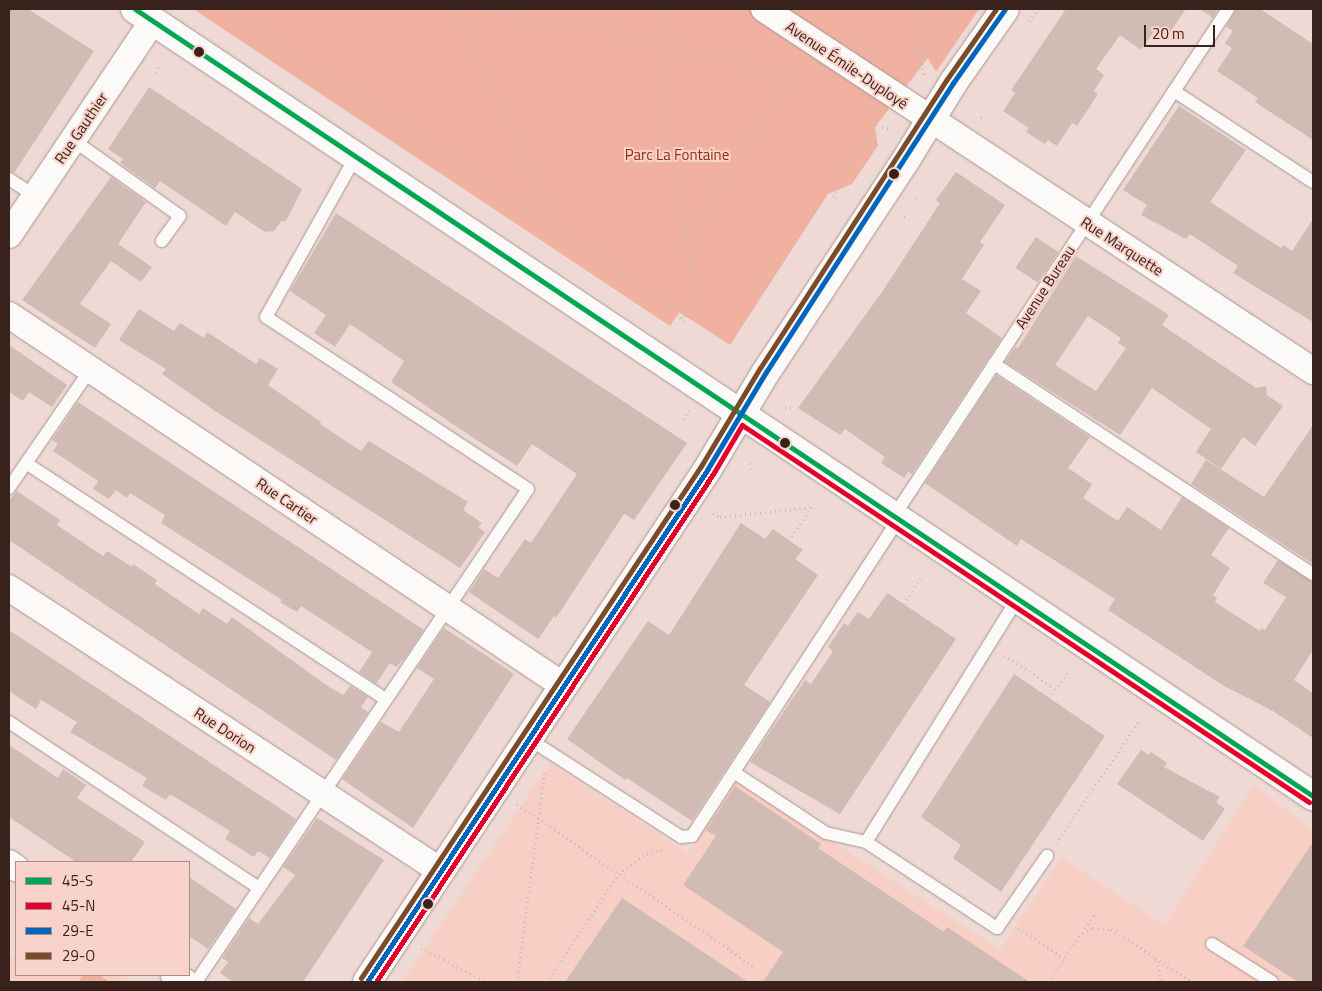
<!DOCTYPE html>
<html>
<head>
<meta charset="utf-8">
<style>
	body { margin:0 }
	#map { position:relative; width:1322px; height:991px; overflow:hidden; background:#eed9d4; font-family:"Titillium Web",sans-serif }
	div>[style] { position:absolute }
	.built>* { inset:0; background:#f7cfc4 }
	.green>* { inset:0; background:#f1b1a1 }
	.building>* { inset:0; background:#d0bcb4; transform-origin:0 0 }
	.path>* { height:3px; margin-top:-1.5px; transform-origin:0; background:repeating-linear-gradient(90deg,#c8bdbc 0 1px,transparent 0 5px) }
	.roads { filter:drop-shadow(0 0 1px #aa9691) drop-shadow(0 0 1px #aa9691) }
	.lane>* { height:12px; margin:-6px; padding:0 6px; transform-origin:6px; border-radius:6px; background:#fcf9f9 }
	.street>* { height:26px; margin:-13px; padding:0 13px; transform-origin:13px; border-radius:13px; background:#fcf9f9 }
	.secondary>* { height:28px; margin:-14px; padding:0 14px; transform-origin:14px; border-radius:14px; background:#fcf9f9 }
	.bus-1>* { height:5px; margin:-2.5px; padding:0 2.5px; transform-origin:2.5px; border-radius:2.5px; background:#00a651 }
	.bus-2>* { height:5px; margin:-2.5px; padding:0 2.5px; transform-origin:2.5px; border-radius:2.5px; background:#e4002b }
	.bus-3>* { height:5px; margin:-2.5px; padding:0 2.5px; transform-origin:2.5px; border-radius:2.5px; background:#0065bd }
	.bus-4>* { height:5px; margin:-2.5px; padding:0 2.5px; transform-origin:2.5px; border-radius:2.5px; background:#7a4b2a }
	.dots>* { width:14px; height:14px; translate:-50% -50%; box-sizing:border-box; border:2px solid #f9d3c9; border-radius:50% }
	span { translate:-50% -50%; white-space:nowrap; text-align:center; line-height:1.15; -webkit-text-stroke:4px #f9d3c9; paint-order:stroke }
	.street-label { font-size:15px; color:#39221c }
	.park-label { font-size:15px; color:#912d14 }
	.frame { position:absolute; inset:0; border:10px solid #39221c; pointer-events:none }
	.legend { position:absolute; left:15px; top:861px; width:175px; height:115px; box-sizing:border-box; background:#f9d3c9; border:1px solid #ac8c84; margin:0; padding:6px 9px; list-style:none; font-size:15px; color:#39221c }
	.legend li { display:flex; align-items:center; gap:10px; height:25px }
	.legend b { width:25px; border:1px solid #ac8c84 }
	.scale { position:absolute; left:1144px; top:25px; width:71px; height:22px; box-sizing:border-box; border:2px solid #39221c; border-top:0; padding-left:6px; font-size:15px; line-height:18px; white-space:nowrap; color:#39221c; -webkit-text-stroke:4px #f9d3c9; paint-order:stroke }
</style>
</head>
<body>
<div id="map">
	<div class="built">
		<div style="clip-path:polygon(550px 763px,688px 853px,737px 779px,1000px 950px,1061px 858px,1165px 925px,1253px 785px,1313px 830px,1313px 982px,402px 982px)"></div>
		<div style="clip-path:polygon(9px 956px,16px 960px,16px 975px,122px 975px,134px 982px,9px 982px)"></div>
	</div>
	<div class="green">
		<div style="clip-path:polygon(193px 9px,979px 9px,936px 72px,928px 58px,875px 127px,878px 146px,873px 153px,852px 184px,828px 194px,730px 345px,679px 312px,670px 326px)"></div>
		<div style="clip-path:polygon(83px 975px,99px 975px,110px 982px,78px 982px)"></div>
	</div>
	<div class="building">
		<div style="clip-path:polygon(9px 9px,28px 9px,94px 51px,14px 173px,9px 171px)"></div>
		<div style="clip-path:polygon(1066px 9px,1186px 9px,1168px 35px,1157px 27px,1141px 50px,1120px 35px,1096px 69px,1104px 75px,1094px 91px,1098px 94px,1077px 126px,1072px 123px,1057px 146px,1048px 140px,1045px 144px,1026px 132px,1029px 128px,1003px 111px,1015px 93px,1011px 90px)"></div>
		<div style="clip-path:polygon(1200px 9px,1218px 9px,1213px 18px)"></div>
		<div style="clip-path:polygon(1236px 9px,1260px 9px,1313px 44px,1313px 140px,1255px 102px,1258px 98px,1217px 71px,1232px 48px,1225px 43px,1233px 31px,1226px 27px)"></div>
		<div style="clip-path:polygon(149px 87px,302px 189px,286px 221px,281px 221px,274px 231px,265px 232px,235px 212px,226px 226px,160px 181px,155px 188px,120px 163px,123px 159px,108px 149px)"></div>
		<div style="clip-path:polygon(1179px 106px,1246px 150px,1210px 202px,1281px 248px,1283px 245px,1292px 251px,1313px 219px,1313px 322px,1233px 273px,1238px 266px,1190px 234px,1186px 239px,1141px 215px,1147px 205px,1123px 190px)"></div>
		<div style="clip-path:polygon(956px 172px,1005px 205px,980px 242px,984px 245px,962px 279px,981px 291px,966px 313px,1002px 338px,912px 474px,908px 472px,904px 478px,881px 463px,885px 457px,845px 429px,840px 435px,798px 408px,882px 292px,940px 203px,936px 200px)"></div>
		<div style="clip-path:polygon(111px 177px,146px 202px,118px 244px,152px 267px,141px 282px,111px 261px,80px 304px,111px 324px,95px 348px,22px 300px)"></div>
		<div style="clip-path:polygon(336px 213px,687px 443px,634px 520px,624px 514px,556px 618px,554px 616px,538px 639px,469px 592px,484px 569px,498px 578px,525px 539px,531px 543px,577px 474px,532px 444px,517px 466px,460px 429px,391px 382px,404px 361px,350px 324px,335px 347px,314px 333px,326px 315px,290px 291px)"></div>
		<div style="left:1036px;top:237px;width:27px;height:37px;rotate:34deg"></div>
		<div style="clip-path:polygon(evenodd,1076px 256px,1169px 315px,1162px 325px,1256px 388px,1266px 386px,1267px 395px,1283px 406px,1255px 446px,1243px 437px,1221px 469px,1196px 452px,1211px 429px,1152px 388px,1120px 435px,1005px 362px,1015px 347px,1018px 348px,1076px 256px,1088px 316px,1121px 338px,1118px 343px,1126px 348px,1096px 391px,1055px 365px,1088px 316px)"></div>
		<div style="clip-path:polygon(139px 309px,174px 331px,180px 323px,204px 338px,207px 332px,256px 364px,260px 358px,278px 369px,268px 385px,321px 422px,320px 424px,361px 451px,369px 441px,468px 502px,463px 510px,482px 523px,478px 527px,485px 532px,460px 568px,215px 411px,162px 374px,166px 369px,119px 340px)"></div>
		<div style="clip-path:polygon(9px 345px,67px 385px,52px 407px,29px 392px,23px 401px,9px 392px)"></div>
		<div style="clip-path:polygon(996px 375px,1090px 437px,1068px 468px,1092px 484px,1083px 498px,1118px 521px,1127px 507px,1161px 530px,1182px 497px,1229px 528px,1211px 555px,1230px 568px,1213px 595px,1217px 598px,1215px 602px,1260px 631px,1261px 628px,1265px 630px,1286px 597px,1263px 583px,1278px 560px,1313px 582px,1313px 650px,1294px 680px,1313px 693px,1313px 738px,1273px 711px,1224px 686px,1108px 610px,1115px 599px,1070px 570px,1021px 539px,1017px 546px,925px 483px)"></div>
		<div style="clip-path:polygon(78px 402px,424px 630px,404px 659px,396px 667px,390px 663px,376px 684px,359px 672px,372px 652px,301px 606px,297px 612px,280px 602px,282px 600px,161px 523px,165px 515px,130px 493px,127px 498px,116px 490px,109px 499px,93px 489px,98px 481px,53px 451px,58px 444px,52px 440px)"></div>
		<div style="clip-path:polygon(1313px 425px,1313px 564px,1191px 484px,1206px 460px,1264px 497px)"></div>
		<div style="clip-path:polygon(17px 491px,60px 520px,57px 525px,103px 556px,107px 551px,132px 567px,133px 564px,157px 580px,155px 584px,199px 614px,203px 608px,227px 624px,232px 617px,329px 687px,343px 695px,350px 686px,368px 697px,361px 707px,368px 712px,336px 760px,9px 540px,9px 500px)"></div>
		<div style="clip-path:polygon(741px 523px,765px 539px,773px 529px,803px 550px,795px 559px,818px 575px,744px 685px,770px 702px,692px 821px,627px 778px,625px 780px,567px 739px,648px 621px,669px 635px)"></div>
		<div style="clip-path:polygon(887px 593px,956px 639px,840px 814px,750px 762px,805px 680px,811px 684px,833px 651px,828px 647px,844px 623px,848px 626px,858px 612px,869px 619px)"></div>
		<div style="clip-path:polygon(444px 628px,514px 674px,413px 828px,342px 779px,381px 722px,399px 732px,434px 679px,417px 668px)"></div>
		<div style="clip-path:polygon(9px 630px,296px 819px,270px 858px,258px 851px,254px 857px,225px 839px,230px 831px,170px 794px,166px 800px,142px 786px,147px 778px,70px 732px,77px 722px,41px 700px,36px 709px,9px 691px)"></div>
		<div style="clip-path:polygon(1014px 674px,1105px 736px,1001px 892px,953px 858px,961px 845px,921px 817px)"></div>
		<div style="clip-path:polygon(9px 745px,58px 778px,63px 769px,86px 785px,77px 798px,145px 842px,131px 862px,76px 862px,9px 817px)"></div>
		<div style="clip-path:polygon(1141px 750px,1149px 755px,1151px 752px,1167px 763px,1164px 767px,1220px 797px,1216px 802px,1225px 809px,1203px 841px,1117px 784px)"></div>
		<div style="clip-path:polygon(735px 786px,821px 844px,818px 848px,944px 932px,947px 927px,1030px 982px,763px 982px,783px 952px,683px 885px,716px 836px,706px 830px)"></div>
		<div style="clip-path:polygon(317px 818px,384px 860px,303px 982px,233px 982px,220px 973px,228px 962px,222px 958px,249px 918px,258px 924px,295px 875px,283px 867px)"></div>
		<div style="clip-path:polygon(1313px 842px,1313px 982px,1298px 982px,1243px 946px)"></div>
		<div style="clip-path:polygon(189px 877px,236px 909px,208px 949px,189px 936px)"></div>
		<div style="clip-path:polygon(622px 898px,748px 982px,565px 982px)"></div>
	</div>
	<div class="path">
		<div style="left:228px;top:9px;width:533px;rotate:33.84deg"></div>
		<div style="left:671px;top:306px;width:19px;rotate:51deg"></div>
		<div style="left:683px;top:321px;width:16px;rotate:-68deg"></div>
		<div style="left:689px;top:306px;width:38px;rotate:-85deg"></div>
		<div style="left:692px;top:268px;width:127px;rotate:-100deg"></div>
		<div style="left:670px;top:143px;width:135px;rotate:-95.1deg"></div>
		<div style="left:456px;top:9px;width:241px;rotate:65.2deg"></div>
		<div style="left:477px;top:9px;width:125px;rotate:8.3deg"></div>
		<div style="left:601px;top:27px;width:195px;rotate:14.3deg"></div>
		<div style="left:790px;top:75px;width:194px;rotate:122.1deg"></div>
		<div style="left:920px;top:9px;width:55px;rotate:90deg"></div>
		<div style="left:920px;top:64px;width:14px;rotate:65deg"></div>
		<div style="left:1029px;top:21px;width:15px;rotate:-53deg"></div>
		<div style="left:920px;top:64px;width:65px;rotate:-57.5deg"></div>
		<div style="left:157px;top:73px;width:8px;rotate:-83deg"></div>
		<div style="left:981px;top:117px;width:4px"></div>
		<div style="left:882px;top:127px;width:10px;rotate:11deg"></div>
		<div style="left:834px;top:197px;width:14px;rotate:-78deg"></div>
		<div style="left:837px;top:183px;width:73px;rotate:-56.1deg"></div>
		<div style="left:916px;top:197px;width:4px;rotate:34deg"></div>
		<div style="left:904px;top:216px;width:3px;rotate:18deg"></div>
		<div style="left:785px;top:408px;width:7px;rotate:-8deg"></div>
		<div style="left:683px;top:419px;width:11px;rotate:-56deg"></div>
		<div style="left:750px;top:463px;width:6px;rotate:72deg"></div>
		<div style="left:713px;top:513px;width:8px;rotate:30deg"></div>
		<div style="left:720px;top:517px;width:94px;rotate:-6.1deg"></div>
		<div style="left:788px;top:540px;width:41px;rotate:-54deg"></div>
		<div style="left:904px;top:604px;width:31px;rotate:-57deg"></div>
		<div style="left:1004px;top:655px;width:62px;rotate:33.2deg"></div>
		<div style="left:1049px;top:698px;width:31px;rotate:-54deg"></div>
		<div style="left:517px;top:804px;width:288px;rotate:34.4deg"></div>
		<div style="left:1056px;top:843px;width:149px;rotate:-55.7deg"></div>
		<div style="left:1018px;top:928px;width:55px;rotate:33.1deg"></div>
		<div style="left:1082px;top:933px;width:12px;rotate:-24deg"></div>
		<div style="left:1093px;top:928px;width:18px;rotate:3deg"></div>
		<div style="left:1111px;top:929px;width:50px;rotate:32.7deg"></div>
		<div style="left:1153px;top:956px;width:10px;rotate:61deg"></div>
		<div style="left:1158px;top:965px;width:17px;rotate:80deg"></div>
		<div style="left:421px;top:948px;width:74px;rotate:27.3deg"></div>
		<div style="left:1155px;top:958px;width:44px;rotate:33deg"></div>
		<div style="left:517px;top:982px;width:214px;rotate:-82.5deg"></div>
		<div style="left:547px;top:982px;width:130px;rotate:-56.3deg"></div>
		<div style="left:619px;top:874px;width:34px;rotate:-36deg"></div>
		<div style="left:647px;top:854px;width:20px;rotate:-15deg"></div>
		<div style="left:1048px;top:982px;width:83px;rotate:-55.3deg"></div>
	</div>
	<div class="roads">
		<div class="lane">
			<div style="left:1174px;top:91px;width:166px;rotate:33.2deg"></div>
			<div style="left:73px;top:140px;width:131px;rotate:35.4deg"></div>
			<div style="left:180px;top:216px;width:31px;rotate:126deg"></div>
			<div style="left:9px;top:179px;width:31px;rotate:33deg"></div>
			<div style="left:994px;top:364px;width:382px;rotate:33.4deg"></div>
			<div style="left:26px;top:463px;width:430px;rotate:33.3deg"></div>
			<div style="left:9px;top:488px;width:143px;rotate:-55.5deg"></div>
			<div style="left:894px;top:516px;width:607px;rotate:-56.62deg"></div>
			<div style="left:1018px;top:598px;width:287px;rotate:121.9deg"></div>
			<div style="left:866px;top:842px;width:157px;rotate:33.3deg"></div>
			<div style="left:997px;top:928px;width:88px;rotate:-55.2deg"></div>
			<div style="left:9px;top:722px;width:300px;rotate:33.6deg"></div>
			<div style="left:529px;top:739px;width:181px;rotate:32.8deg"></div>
			<div style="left:681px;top:837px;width:11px;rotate:-5deg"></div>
			<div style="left:692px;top:836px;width:379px;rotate:-56.9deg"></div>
			<div style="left:735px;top:773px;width:109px;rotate:33.4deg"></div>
			<div style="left:826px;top:833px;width:41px;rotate:12.7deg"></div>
			<div style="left:1212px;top:944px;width:71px;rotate:32.3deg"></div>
			<div style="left:196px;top:982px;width:594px;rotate:-56.04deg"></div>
			<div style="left:528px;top:489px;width:313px;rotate:-146.7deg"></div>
			<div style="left:266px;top:317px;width:184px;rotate:-60.8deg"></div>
		</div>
		<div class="street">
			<div style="left:764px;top:9px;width:658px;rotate:33.4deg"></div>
			<div style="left:9px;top:235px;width:258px;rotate:-56.1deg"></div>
			<div style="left:9px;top:315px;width:668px;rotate:33.76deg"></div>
			<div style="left:9px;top:588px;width:516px;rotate:33.23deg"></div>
			<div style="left:9px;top:863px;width:9px;rotate:36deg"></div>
			<div style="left:174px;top:975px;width:13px;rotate:32deg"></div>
		</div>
		<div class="secondary">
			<div style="left:135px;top:9px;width:1417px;rotate:33.75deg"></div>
			<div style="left:367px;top:982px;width:615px;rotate:-56.41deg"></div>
			<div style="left:707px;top:470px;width:114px;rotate:-59deg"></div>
			<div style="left:766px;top:372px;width:250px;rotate:-56.6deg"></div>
			<div style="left:904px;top:163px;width:94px;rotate:-58.5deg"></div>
			<div style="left:953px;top:83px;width:90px;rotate:-54.9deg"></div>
		</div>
	</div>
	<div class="bus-1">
		<div style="left:135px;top:9px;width:1417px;rotate:33.75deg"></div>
	</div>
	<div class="bus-2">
		<div style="left:376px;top:982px;width:610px;rotate:-56.44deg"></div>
		<div style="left:713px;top:474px;width:57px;rotate:-59.4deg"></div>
		<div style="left:742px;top:425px;width:681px;rotate:33.62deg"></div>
	</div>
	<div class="bus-3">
		<div style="left:367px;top:982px;width:615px;rotate:-56.41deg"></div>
		<div style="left:707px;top:470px;width:114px;rotate:-59deg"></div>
		<div style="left:766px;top:372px;width:344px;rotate:-57.1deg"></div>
		<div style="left:953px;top:83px;width:90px;rotate:-54.9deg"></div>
	</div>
	<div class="bus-4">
		<div style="left:361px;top:978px;width:615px;rotate:-56.41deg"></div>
		<div style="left:701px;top:466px;width:114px;rotate:-59deg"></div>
		<div style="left:760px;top:368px;width:344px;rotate:-57.1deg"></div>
		<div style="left:947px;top:79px;width:85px;rotate:-55deg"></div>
	</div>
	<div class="dots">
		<div style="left:199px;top:52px;background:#39221c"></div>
		<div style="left:894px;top:174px;background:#39221c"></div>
		<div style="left:785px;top:443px;background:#39221c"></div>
		<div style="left:675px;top:505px;background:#39221c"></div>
		<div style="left:428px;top:904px;background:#39221c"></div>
	</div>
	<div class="street-label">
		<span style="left:847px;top:65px;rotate:34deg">Avenue Émile-Duployé</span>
		<span style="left:81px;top:128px;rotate:-56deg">Rue Gauthier</span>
		<span style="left:1122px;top:246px;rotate:33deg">Rue Marquette</span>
		<span style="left:1045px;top:287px;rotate:-57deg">Avenue Bureau</span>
		<span style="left:287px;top:501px;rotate:34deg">Rue Cartier</span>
		<span style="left:225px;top:730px;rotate:33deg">Rue Dorion</span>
	</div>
	<div class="park-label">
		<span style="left:677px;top:155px">Parc La Fontaine</span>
	</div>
	<div class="frame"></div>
	<ul class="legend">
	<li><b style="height:6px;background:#00a651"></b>45-S</li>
	<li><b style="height:6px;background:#e4002b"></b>45-N</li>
	<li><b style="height:6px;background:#0065bd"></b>29-E</li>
	<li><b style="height:6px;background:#7a4b2a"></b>29-O</li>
	</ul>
	<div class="scale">20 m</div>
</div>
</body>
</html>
